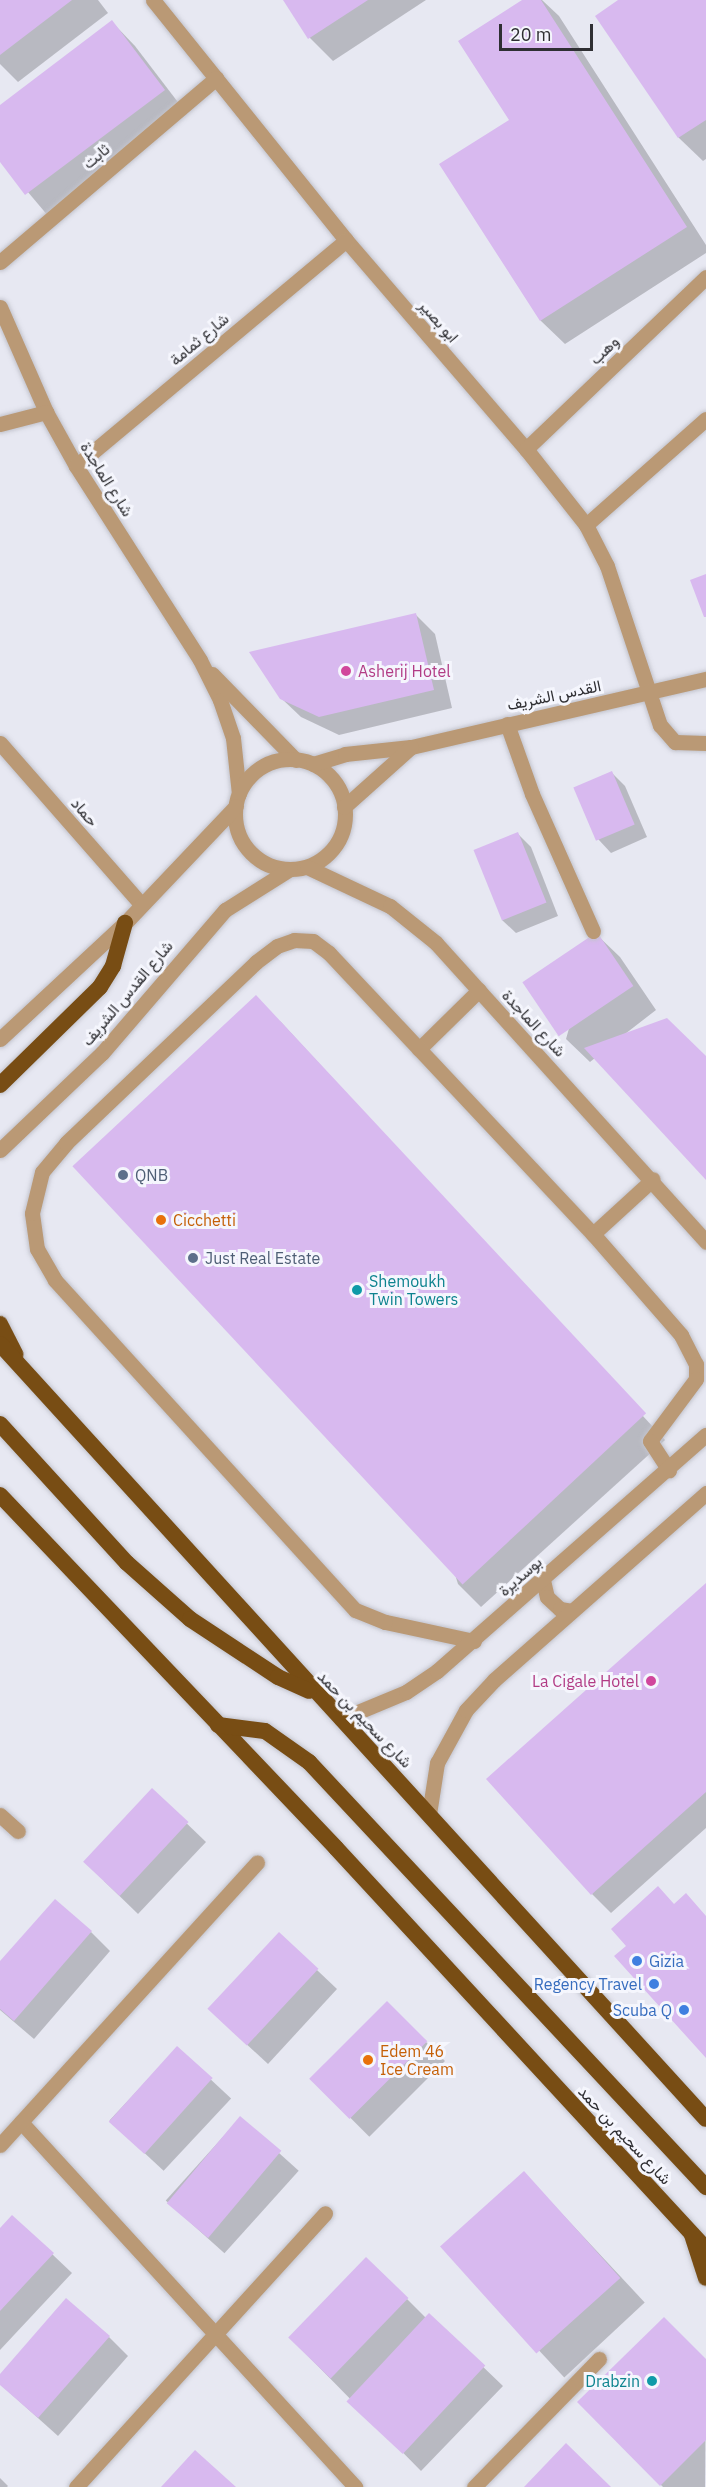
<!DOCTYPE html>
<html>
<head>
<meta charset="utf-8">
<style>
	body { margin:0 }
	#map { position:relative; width:706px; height:2487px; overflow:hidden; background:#e7e8f2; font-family:"IBM Plex Sans",Vazirmatn,sans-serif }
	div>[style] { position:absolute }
	.shadow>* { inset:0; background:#0003; transform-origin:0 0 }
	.building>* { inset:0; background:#d8b9ef; transform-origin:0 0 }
	.roads { filter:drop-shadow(0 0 2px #c2c3cc) drop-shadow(0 0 2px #c2c3cc) }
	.service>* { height:15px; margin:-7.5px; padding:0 7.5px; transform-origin:7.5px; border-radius:7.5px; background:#ba9975 }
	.minor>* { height:15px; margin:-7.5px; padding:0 7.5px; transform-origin:7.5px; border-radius:7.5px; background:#ba9975 }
	.minor>.ring { margin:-7.5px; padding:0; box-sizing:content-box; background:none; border:15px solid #ba9975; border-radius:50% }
	.trunk>* { height:16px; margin:-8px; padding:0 8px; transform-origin:8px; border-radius:8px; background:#784d14 }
	.dots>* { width:16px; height:16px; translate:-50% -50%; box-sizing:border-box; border:3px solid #f5f6fd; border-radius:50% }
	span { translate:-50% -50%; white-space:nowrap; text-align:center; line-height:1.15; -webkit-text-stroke:6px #f5f6fd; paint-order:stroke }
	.street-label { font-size:16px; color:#2f2f33 }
	.hotel-label { font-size:16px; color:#b23c85 }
	.left { translate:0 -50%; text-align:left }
	.right { translate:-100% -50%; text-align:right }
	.service-label { font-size:16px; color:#4e5e75 }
	.food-label { font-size:16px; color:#c56008 }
	.culture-label { font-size:16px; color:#0d838f }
	.shop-label { font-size:16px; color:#366cbe }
	.scale { position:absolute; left:499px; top:24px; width:94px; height:27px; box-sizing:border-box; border:3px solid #2f2f33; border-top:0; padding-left:8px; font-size:18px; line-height:21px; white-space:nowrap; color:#2f2f33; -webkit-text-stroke:4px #f5f6fd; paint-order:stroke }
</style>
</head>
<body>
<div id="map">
	<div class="shadow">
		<div style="clip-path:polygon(0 0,98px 0,108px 13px,18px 82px,0 64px)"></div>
		<div style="clip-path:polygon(285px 0,426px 0,333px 61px,310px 38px)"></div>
		<div style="clip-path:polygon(525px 0,542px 0,559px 16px,706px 245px,706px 253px,565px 344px,541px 321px,441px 165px,511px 120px)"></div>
		<div style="clip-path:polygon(621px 0,706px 0,706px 159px,703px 161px,679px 138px,597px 16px)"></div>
		<div style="clip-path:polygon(112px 22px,135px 46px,187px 114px,49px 217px,0 159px,0 107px)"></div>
		<div style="clip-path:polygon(416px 615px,435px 634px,452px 708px,339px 735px,301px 717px,281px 698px)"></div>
		<div style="clip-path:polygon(612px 773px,625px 786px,647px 837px,611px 853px,598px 839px)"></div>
		<div style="clip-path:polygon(518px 834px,531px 847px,558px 916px,516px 933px,502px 920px)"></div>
		<div style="clip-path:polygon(596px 934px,620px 957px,656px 1010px,625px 1034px,706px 1058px,706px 1178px,595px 1058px,590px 1062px,566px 1039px)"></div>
		<div style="clip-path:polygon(280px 1021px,665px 1440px,481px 1607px,458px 1584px)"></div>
		<div style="clip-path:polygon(706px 1585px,706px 1828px,611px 1913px,592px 1894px)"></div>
		<div style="clip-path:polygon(152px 1790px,206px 1842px,138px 1914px,104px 1881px)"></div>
		<div style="clip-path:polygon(91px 1932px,110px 1951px,34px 2039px,0 2010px,0 1964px)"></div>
		<div style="clip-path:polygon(279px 1934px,337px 1989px,268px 2064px,228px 2027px)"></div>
		<div style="left:387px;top:2003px;width:82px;height:107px;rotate:45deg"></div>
		<div style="left:177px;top:2048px;width:74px;height:99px;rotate:43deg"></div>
		<div style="left:240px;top:2118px;width:79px;height:111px;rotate:42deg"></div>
		<div style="left:524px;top:2173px;width:177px;height:110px;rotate:47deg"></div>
		<div style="clip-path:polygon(13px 2217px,72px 2273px,0 2350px,0 2230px)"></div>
		<div style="clip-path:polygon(407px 2299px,426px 2318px,429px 2315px,503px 2386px,421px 2471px,309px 2357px)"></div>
		<div style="clip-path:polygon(109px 2337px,128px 2356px,58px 2436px,0 2384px,0 2376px)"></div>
		<div style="clip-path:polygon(706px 2361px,705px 2487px,663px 2487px,579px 2402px)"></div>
		<div style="clip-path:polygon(0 2478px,8px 2486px,7px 2487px,0 2487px)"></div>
	</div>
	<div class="building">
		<div style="clip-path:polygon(0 0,72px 0,0 55px)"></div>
		<div style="clip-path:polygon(283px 0,368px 0,308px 39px)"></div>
		<div style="clip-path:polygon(522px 0,541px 0,687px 227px,540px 321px,439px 164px,509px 120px,458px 41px)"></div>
		<div style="clip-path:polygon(618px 0,706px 0,706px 120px,678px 138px,595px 16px)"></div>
		<div style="clip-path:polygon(112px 20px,165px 90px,25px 195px,0 162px,0 105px)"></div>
		<div style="clip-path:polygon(706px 574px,706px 617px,704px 617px,690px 580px)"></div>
		<div style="clip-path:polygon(416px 613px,434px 690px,319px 717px,280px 699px,249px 652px)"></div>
		<div style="left:612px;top:771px;width:58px;height:42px;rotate:67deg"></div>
		<div style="left:518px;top:832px;width:76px;height:48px;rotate:68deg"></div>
		<div style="left:597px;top:932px;width:65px;height:90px;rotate:56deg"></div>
		<div style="left:256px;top:995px;width:572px;height:251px;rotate:47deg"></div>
		<div style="clip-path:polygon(667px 1018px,706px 1056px,706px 1180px,584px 1048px)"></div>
		<div style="clip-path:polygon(706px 1583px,706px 1792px,591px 1895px,486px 1779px)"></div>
		<div style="left:152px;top:1788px;width:50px;height:101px;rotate:43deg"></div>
		<div style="clip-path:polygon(658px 1886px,674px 1904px,686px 1893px,706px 1916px,706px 2058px,614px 1956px,626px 1946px,611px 1929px)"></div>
		<div style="clip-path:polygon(55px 1899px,92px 1931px,14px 2021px,0 2009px,0 1961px)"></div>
		<div style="left:279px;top:1932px;width:54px;height:105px;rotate:43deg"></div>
		<div style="left:387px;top:2001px;width:57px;height:110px;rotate:45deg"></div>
		<div style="left:177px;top:2046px;width:48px;height:102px;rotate:42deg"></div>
		<div style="left:240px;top:2116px;width:54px;height:114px;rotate:40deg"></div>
		<div style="left:524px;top:2171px;width:144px;height:113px;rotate:48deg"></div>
		<div style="clip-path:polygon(12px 2215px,54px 2253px,0 2311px,0 2228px)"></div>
		<div style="left:366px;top:2257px;width:59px;height:112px;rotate:44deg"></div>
		<div style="clip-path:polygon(66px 2298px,110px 2336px,38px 2418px,0 2385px,0 2374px)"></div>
		<div style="left:429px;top:2313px;width:77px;height:121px;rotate:43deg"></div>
		<div style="clip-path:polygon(664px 2317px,706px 2359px,706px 2440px,660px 2486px,577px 2402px)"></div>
		<div style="clip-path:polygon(566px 2443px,611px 2487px,524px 2487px)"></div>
		<div style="clip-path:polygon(195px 2450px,236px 2487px,161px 2487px)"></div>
	</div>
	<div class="roads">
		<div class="service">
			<div style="left:419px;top:1049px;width:84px;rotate:-44.5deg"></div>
			<div style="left:593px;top:1234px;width:81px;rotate:-42.5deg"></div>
			<div style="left:474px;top:1641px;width:91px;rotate:-167.9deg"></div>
			<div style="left:385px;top:1622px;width:32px;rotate:-158deg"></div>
			<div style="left:355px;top:1610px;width:446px;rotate:-132.3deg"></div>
			<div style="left:55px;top:1280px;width:36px;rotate:-120deg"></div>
			<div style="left:37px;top:1249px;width:36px;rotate:-98deg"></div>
			<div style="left:32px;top:1213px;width:42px;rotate:-76.3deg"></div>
			<div style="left:42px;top:1172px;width:38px;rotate:-50deg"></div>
			<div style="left:66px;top:1143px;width:262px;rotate:-43.6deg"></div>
			<div style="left:256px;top:962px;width:26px;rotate:-37deg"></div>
			<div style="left:277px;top:946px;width:18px;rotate:-19deg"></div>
			<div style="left:294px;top:940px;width:19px;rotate:3deg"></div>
			<div style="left:313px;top:941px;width:20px;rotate:37deg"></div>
			<div style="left:329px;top:953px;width:386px;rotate:46.8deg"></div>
			<div style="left:593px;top:1234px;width:134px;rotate:48.9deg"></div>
			<div style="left:681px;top:1335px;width:33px;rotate:63deg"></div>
			<div style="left:696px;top:1364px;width:15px;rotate:90deg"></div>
			<div style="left:696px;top:1379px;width:77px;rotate:126.6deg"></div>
			<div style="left:650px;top:1441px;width:35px;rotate:57deg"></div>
			<div style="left:0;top:1815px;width:24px;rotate:42deg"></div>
		</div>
		<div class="minor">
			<div style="left:153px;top:0;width:308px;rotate:51.2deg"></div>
			<div style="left:346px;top:240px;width:276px;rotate:49.3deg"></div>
			<div style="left:526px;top:449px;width:97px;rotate:51.7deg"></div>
			<div style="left:586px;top:525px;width:46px;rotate:62.9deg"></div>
			<div style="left:607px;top:566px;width:168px;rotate:71.6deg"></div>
			<div style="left:660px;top:725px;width:23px;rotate:49deg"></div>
			<div style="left:675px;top:742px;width:31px;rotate:2deg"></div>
			<div style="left:0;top:262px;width:284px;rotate:-40.4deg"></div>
			<div style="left:0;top:307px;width:115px;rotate:66.3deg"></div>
			<div style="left:46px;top:412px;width:62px;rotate:60.9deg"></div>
			<div style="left:76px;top:466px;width:230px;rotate:57.4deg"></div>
			<div style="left:200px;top:660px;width:45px;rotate:63.4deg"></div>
			<div style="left:220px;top:700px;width:40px;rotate:71.1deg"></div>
			<div style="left:233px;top:738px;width:56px;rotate:83.9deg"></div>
			<div style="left:0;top:424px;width:48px;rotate:-14.6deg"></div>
			<div style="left:526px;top:449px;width:249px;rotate:-43.7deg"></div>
			<div style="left:76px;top:466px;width:352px;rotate:-39.9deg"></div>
			<div style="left:586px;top:525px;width:160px;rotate:-41.5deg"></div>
			<div style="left:212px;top:674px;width:120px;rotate:45.7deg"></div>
			<div style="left:507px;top:724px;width:74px;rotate:70.3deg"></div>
			<div style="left:532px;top:794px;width:150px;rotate:66deg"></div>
			<div style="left:0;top:743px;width:215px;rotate:48.8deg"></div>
			<div class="ring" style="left:235px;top:759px;width:95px;height:95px"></div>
			<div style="left:313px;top:764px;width:34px;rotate:-17deg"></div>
			<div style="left:345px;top:754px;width:66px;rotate:-6.1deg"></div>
			<div style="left:411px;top:747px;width:303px;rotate:-13deg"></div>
			<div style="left:344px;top:807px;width:90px;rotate:-41.8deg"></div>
			<div style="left:307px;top:867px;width:92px;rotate:25.2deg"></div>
			<div style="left:390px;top:906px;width:59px;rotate:38.8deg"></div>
			<div style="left:436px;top:943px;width:403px;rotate:47.9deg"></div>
			<div style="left:0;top:1039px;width:171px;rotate:-42.9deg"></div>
			<div style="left:125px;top:923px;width:161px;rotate:-46.5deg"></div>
			<div style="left:0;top:1150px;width:141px;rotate:-43.6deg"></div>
			<div style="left:102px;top:1053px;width:189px;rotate:-49.3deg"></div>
			<div style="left:225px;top:910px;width:77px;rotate:-32.2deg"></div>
			<div style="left:543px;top:1580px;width:17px;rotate:77deg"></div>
			<div style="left:547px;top:1597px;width:18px;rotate:43deg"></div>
			<div style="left:560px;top:1609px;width:12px;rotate:9deg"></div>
			<div style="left:341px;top:1719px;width:70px;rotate:-22.6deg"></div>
			<div style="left:406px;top:1692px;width:37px;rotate:-34deg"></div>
			<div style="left:437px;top:1671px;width:358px;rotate:-41.3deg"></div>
			<div style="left:429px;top:1814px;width:52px;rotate:-81.1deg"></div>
			<div style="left:437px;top:1763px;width:60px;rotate:-61.3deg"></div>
			<div style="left:466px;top:1710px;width:41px;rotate:-47deg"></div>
			<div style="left:494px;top:1680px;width:283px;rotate:-41.4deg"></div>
			<div style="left:21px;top:2122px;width:495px;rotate:47.5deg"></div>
			<div style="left:0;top:2145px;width:382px;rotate:-47.7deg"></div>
			<div style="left:76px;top:2487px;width:370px;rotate:-47.7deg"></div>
			<div style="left:474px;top:2487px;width:179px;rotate:-45.7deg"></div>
		</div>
		<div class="trunk">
			<div style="left:0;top:1085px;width:140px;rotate:-44.4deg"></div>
			<div style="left:100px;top:987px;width:25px;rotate:-58deg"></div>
			<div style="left:113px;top:966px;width:45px;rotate:-74.4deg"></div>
			<div style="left:0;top:1324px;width:34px;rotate:63deg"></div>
			<div style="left:0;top:1344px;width:1048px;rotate:47.67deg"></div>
			<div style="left:0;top:1424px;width:188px;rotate:47.6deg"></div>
			<div style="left:127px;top:1563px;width:84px;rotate:41.6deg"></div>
			<div style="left:190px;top:1619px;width:105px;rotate:33.4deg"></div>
			<div style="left:278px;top:1677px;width:34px;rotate:24deg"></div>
			<div style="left:0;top:1495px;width:487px;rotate:46.4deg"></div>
			<div style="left:336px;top:1848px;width:546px;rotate:47.3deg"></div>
			<div style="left:218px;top:1725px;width:47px;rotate:7.3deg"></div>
			<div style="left:265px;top:1731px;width:54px;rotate:35.2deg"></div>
			<div style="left:309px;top:1762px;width:582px;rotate:46.95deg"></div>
			<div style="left:692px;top:2235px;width:45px;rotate:72deg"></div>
		</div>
	</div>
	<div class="dots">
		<div style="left:346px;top:671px;background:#d1479c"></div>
		<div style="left:123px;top:1175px;background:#5c6f8a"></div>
		<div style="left:161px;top:1220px;background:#e8710a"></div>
		<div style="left:193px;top:1258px;background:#5c6f8a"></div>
		<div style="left:357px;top:1290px;background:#0f9aa8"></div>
		<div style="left:651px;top:1681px;background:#d1479c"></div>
		<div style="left:637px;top:1961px;background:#3f7fe0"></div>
		<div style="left:654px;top:1984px;background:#3f7fe0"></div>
		<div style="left:684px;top:2010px;background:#3f7fe0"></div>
		<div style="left:368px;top:2060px;background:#e8710a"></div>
		<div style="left:652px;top:2381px;background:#0f9aa8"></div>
	</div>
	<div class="street-label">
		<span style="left:96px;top:156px;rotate:-40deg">ثابت</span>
		<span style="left:439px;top:321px;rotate:49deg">ابو بصير</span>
		<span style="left:199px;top:339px;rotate:-40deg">شارع ثمامة</span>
		<span style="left:604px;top:350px;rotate:-44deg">وهب</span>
		<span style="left:107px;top:479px;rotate:58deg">شارع الماجدة</span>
		<span style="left:554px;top:695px;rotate:-12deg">القدس الشريف</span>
		<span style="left:85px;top:812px;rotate:49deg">حماد</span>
		<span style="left:127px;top:993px;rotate:-50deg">شارع القدس الشريف</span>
		<span style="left:534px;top:1023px;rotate:47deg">شارع الماجدة</span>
		<span style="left:520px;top:1576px;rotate:-41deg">بوسديرة</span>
		<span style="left:365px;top:1719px;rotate:46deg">شارع سحيم بن حمد</span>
		<span style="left:625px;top:2135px;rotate:47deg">شارع سحيم بن حمد</span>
	</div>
	<div class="hotel-label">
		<span class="left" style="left:358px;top:671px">Asherij Hotel</span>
		<span class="right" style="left:639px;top:1681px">La Cigale Hotel</span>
	</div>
	<div class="service-label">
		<span class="left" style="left:135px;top:1175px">QNB</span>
		<span class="left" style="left:205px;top:1258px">Just Real Estate</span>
	</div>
	<div class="food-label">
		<span class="left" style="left:173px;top:1220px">Cicchetti</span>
		<span class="left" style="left:380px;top:2060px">Edem 46<br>Ice Cream</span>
	</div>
	<div class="culture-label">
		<span class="left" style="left:369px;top:1290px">Shemoukh<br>Twin Towers</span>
		<span class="right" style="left:640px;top:2381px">Drabzin</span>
	</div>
	<div class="shop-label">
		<span class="left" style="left:649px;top:1961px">Gizia</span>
		<span class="right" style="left:642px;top:1984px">Regency Travel</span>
		<span class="right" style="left:672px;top:2010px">Scuba Q</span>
	</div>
	<div class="scale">20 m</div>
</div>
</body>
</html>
